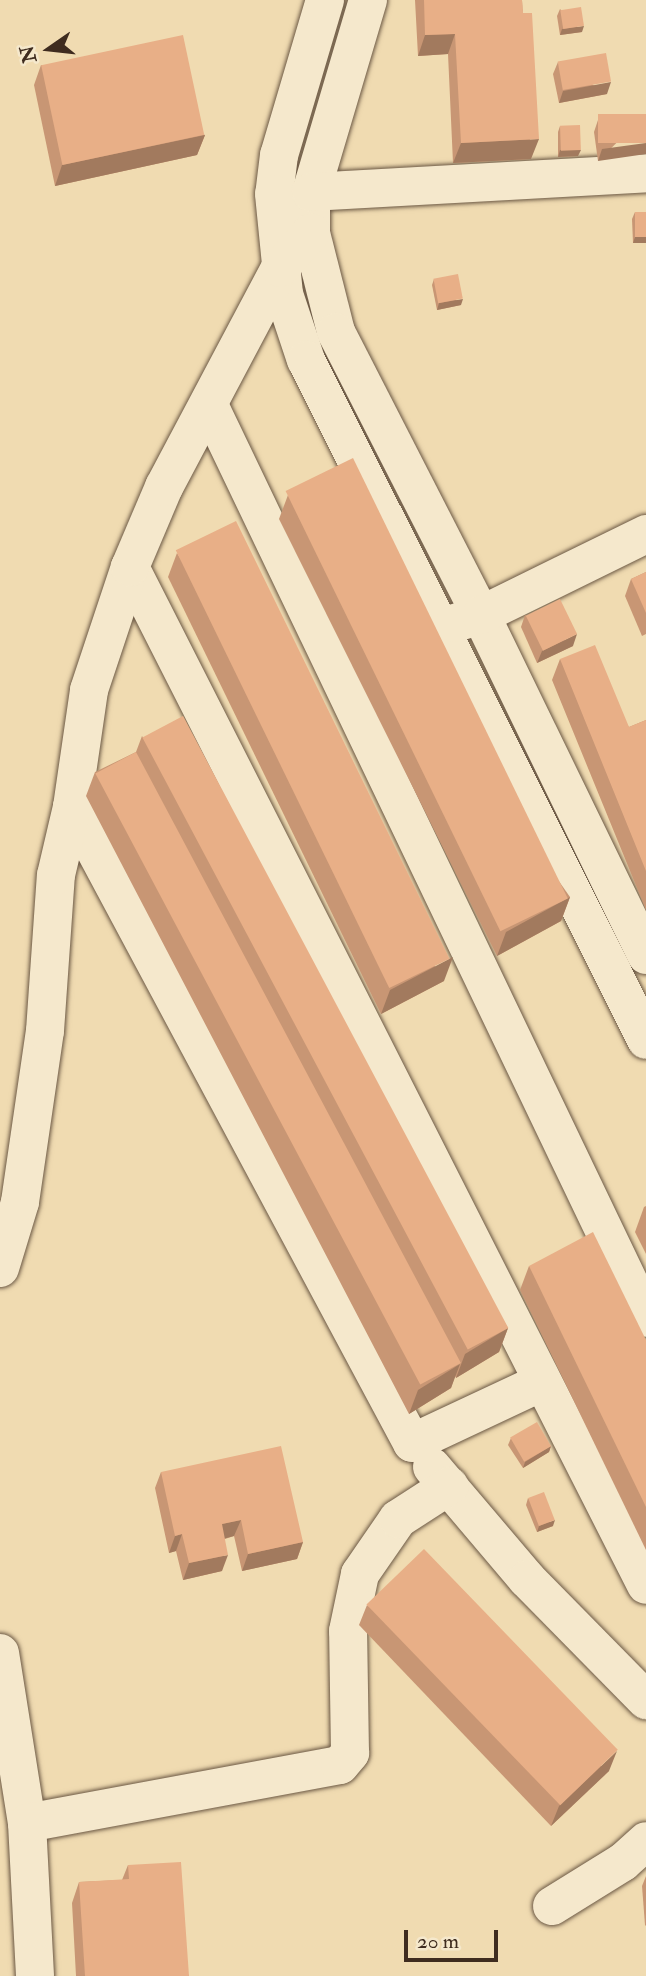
<!DOCTYPE html>
<html>
<head>
<meta charset="utf-8">
<style>
	body { margin:0 }
	#map { position:relative; width:646px; height:1976px; overflow:hidden; background:#f0dbb1; font-family:"IM FELL Double Pica",serif }
	div>[style] { position:absolute }
	.roads { filter:drop-shadow(0 0 2px #6b5844) drop-shadow(0 0 2px #6b5844) }
	.minor>* { height:38px; margin:-19px; padding:0 19px; transform-origin:19px; border-radius:19px; background:#f5e8cc }
	.wall>* { inset:0; background:#c89674 }
	.shaded-wall>* { inset:0; background:#a27a5e }
	.building>* { inset:0; background:#e8af87; transform-origin:0 0 }
	span { translate:-50% -50%; white-space:nowrap; text-align:center; line-height:1.15; -webkit-text-stroke:7px #f5e8cc; paint-order:stroke }
	.north { position:absolute; left:14px; top:14px; width:70px; height:70px; -webkit-text-stroke:5px #f5e8cc; paint-order:stroke; rotate:256deg; font-size:19px; font-weight:700; line-height:28px; text-align:center; color:#3f2c1f }
	.north::after { content:''; display:block; margin:auto; width:24px; height:32px; background:#3f2c1f; clip-path:polygon(50% 0,100% 100%,50% 72%,0 100%) }
	.scale { position:absolute; left:404px; top:1930px; width:94px; height:32px; box-sizing:border-box; border:4px solid #3f2c1f; border-top:0; padding-left:9px; font-size:21px; line-height:24px; white-space:nowrap; color:#3f2c1f; -webkit-text-stroke:5px #f5e8cc; paint-order:stroke }
</style>
</head>
<body>
<div id="map">
	<div class="roads">
		<div class="minor">
			<div style="left:325px;top:0;width:162px;rotate:106.5deg"></div>
			<div style="left:279px;top:155px;width:39px;rotate:97deg"></div>
			<div style="left:274px;top:194px;width:100px;rotate:84.3deg"></div>
			<div style="left:284px;top:294px;width:70px;rotate:71.6deg"></div>
			<div style="left:306px;top:360px;width:760px;rotate:63.43deg"></div>
			<div style="left:368px;top:0;width:200px;rotate:106.5deg"></div>
			<div style="left:311px;top:192px;width:41px;rotate:90deg"></div>
			<div style="left:311px;top:233px;width:102px;rotate:75.8deg"></div>
			<div style="left:336px;top:332px;width:318px;rotate:62.9deg"></div>
			<div style="left:481px;top:615px;width:378px;rotate:64.1deg"></div>
			<div style="left:311px;top:192px;width:336px;rotate:-3.2deg"></div>
			<div style="left:209px;top:405px;width:1012px;rotate:64.42deg"></div>
			<div style="left:130px;top:567px;width:1141px;rotate:63.12deg"></div>
			<div style="left:455px;top:623px;width:27px;rotate:-17deg"></div>
			<div style="left:481px;top:615px;width:184px;rotate:-26.1deg"></div>
			<div style="left:72px;top:807px;width:721px;rotate:61.87deg"></div>
			<div style="left:412px;top:1443px;width:144px;rotate:-25.1deg"></div>
			<div style="left:0;top:1268px;width:69px;rotate:-73.1deg"></div>
			<div style="left:20px;top:1202px;width:173px;rotate:-81.7deg"></div>
			<div style="left:45px;top:1031px;width:156px;rotate:-86deg"></div>
			<div style="left:56px;top:875px;width:70px;rotate:-76.8deg"></div>
			<div style="left:72px;top:807px;width:118px;rotate:-81.7deg"></div>
			<div style="left:89px;top:690px;width:130px;rotate:-71.6deg"></div>
			<div style="left:130px;top:567px;width:87px;rotate:-67deg"></div>
			<div style="left:164px;top:487px;width:248px;rotate:-62.1deg"></div>
			<div style="left:280px;top:268px;width:47px;rotate:-48.5deg"></div>
			<div style="left:432px;top:1467px;width:147px;rotate:49.7deg"></div>
			<div style="left:527px;top:1579px;width:170px;rotate:45.5deg"></div>
			<div style="left:0;top:1653px;width:172px;rotate:81deg"></div>
			<div style="left:27px;top:1823px;width:153px;rotate:87deg"></div>
			<div style="left:27px;top:1823px;width:318px;rotate:-10.5deg"></div>
			<div style="left:340px;top:1765px;width:16px;rotate:-50deg"></div>
			<div style="left:350px;top:1753px;width:122px;rotate:-90.9deg"></div>
			<div style="left:348px;top:1631px;width:58px;rotate:-78.1deg"></div>
			<div style="left:360px;top:1574px;width:67px;rotate:-55.4deg"></div>
			<div style="left:398px;top:1519px;width:61px;rotate:-32.9deg"></div>
			<div style="left:552px;top:1906px;width:84px;rotate:-31.8deg"></div>
			<div style="left:623px;top:1862px;width:31px;rotate:-42deg"></div>
		</div>
	</div>
	<div class="wall">
		<div style="clip-path:polygon(415px 0,522px 0,531px 159px,453px 163px,448px 54px,418px 56px)"></div>
		<div style="clip-path:polygon(560px 9px,582px 32px,560px 35px,557px 16px)"></div>
		<div style="clip-path:polygon(558px 62px,607px 94px,559px 103px,553px 74px)"></div>
		<div style="clip-path:polygon(41px 65px,205px 135px,197px 155px,55px 186px,34px 85px)"></div>
		<div style="clip-path:polygon(646px 114px,598px 161px,594px 132px,598px 120px)"></div>
		<div style="clip-path:polygon(560px 126px,578px 156px,558px 157px,558px 132px)"></div>
		<div style="clip-path:polygon(635px 212px,646px 212px,646px 243px,633px 243px,632px 219px)"></div>
		<div style="clip-path:polygon(434px 279px,461px 305px,437px 310px,432px 285px)"></div>
		<div style="clip-path:polygon(288px 495px,570px 897px,561px 921px,497px 956px,279px 519px)"></div>
		<div style="clip-path:polygon(177px 553px,444px 981px,381px 1014px,168px 577px)"></div>
		<div style="clip-path:polygon(646px 572px,646px 634px,642px 636px,625px 596px,631px 579px)"></div>
		<div style="clip-path:polygon(525px 615px,573px 646px,537px 663px,521px 627px)"></div>
		<div style="clip-path:polygon(560px 659px,629px 727px,646px 720px,646px 910px,552px 680px)"></div>
		<div style="clip-path:polygon(142px 736px,508px 1328px,499px 1352px,456px 1378px,455px 1376px,451px 1388px,409px 1414px,86px 796px,95px 772px,136px 752px)"></div>
		<div style="clip-path:polygon(646px 1206px,646px 1254px,635px 1232px,644px 1207px)"></div>
		<div style="clip-path:polygon(529px 1266px,646px 1340px,646px 1550px,520px 1290px)"></div>
		<div style="clip-path:polygon(511px 1438px,551px 1446px,549px 1452px,523px 1468px,508px 1445px)"></div>
		<div style="clip-path:polygon(161px 1472px,303px 1542px,297px 1559px,242px 1571px,234px 1536px,225px 1539px,222px 1571px,183px 1580px,176px 1551px,169px 1553px,155px 1488px)"></div>
		<div style="clip-path:polygon(528px 1498px,553px 1526px,537px 1532px,526px 1505px)"></div>
		<div style="clip-path:polygon(367px 1605px,609px 1771px,551px 1826px,359px 1625px)"></div>
		<div style="clip-path:polygon(128px 1865px,189px 1976px,76px 1976px,72px 1903px,79px 1882px,122px 1880px)"></div>
		<div style="clip-path:polygon(646px 1876px,646px 1926px,645px 1925px,642px 1886px)"></div>
	</div>
	<div class="shaded-wall">
		<div style="clip-path:polygon(584px 26px,582px 32px,560px 35px,562px 29px)"></div>
		<div style="clip-path:polygon(455px 34px,448px 54px,418px 56px,425px 35px)"></div>
		<div style="clip-path:polygon(611px 82px,607px 94px,559px 103px,563px 91px)"></div>
		<div style="clip-path:polygon(205px 135px,197px 155px,55px 186px,62px 165px)"></div>
		<div style="clip-path:polygon(539px 139px,531px 159px,453px 163px,461px 143px)"></div>
		<div style="clip-path:polygon(646px 143px,646px 154px,598px 161px,602px 149px)"></div>
		<div style="clip-path:polygon(560px 150px,581px 150px,578px 156px,558px 157px)"></div>
		<div style="clip-path:polygon(635px 237px,646px 237px,646px 243px,633px 243px)"></div>
		<div style="clip-path:polygon(463px 299px,461px 305px,437px 310px,439px 303px)"></div>
		<div style="clip-path:polygon(577px 634px,573px 646px,537px 663px,542px 651px)"></div>
		<div style="clip-path:polygon(570px 897px,561px 921px,497px 956px,506px 932px)"></div>
		<div style="clip-path:polygon(453px 957px,444px 981px,381px 1014px,390px 990px)"></div>
		<div style="clip-path:polygon(508px 1328px,499px 1352px,456px 1378px,465px 1354px)"></div>
		<div style="clip-path:polygon(460px 1364px,451px 1388px,409px 1414px,418px 1390px)"></div>
		<div style="clip-path:polygon(551px 1446px,549px 1452px,523px 1468px,525px 1462px)"></div>
		<div style="clip-path:polygon(241px 1520px,234px 1536px,215px 1541px,222px 1524px)"></div>
		<div style="clip-path:polygon(555px 1520px,553px 1526px,537px 1532px,539px 1526px)"></div>
		<div style="clip-path:polygon(182px 1534px,176px 1551px,169px 1553px,175px 1536px)"></div>
		<div style="clip-path:polygon(303px 1542px,297px 1559px,242px 1571px,248px 1554px)"></div>
		<div style="clip-path:polygon(228px 1555px,222px 1571px,183px 1580px,189px 1563px)"></div>
		<div style="clip-path:polygon(617px 1751px,609px 1771px,551px 1826px,559px 1806px)"></div>
	</div>
	<div class="building">
		<div style="clip-path:polygon(424px 0,522px 0,523px 13px,532px 13px,539px 139px,461px 143px,455px 34px,425px 35px)"></div>
		<div style="left:581px;top:7px;width:19px;height:21px;rotate:81deg"></div>
		<div style="left:183px;top:35px;width:102px;height:145px;rotate:78deg"></div>
		<div style="left:606px;top:53px;width:29px;height:49px;rotate:80deg"></div>
		<div style="left:646px;top:114px;width:29px;height:48px;rotate:90deg"></div>
		<div style="left:580px;top:125px;width:25px;height:20px;rotate:88deg"></div>
		<div style="left:635px;top:212px;width:11px;height:25px"></div>
		<div style="left:458px;top:274px;width:25px;height:25px;rotate:79deg"></div>
		<div style="left:353px;top:458px;width:490px;height:75px;rotate:64deg"></div>
		<div style="left:236px;top:521px;width:487px;height:67px;rotate:64deg"></div>
		<div style="clip-path:polygon(646px 572px,646px 613px,631px 579px)"></div>
		<div style="left:560px;top:599px;width:39px;height:38px;rotate:64deg"></div>
		<div style="clip-path:polygon(595px 645px,629px 727px,646px 720px,646px 871px,560px 659px)"></div>
		<div style="left:183px;top:716px;width:693px;height:46px;rotate:62deg"></div>
		<div style="left:136px;top:752px;width:692px;height:46px;rotate:62deg"></div>
		<div style="clip-path:polygon(593px 1232px,646px 1340px,646px 1507px,529px 1266px)"></div>
		<div style="left:537px;top:1422px;width:28px;height:31px;rotate:60deg"></div>
		<div style="clip-path:polygon(281px 1446px,303px 1542px,248px 1554px,241px 1520px,222px 1524px,228px 1555px,189px 1563px,182px 1534px,175px 1536px,161px 1472px)"></div>
		<div style="left:544px;top:1492px;width:30px;height:17px;rotate:69deg"></div>
		<div style="left:424px;top:1549px;width:279px;height:80px;rotate:46deg"></div>
		<div style="clip-path:polygon(181px 1862px,189px 1976px,85px 1976px,79px 1882px,129px 1879px,128px 1865px)"></div>
	</div>
	<div class="north">N</div>
	<div class="scale">20 m</div>
</div>
</body>
</html>
